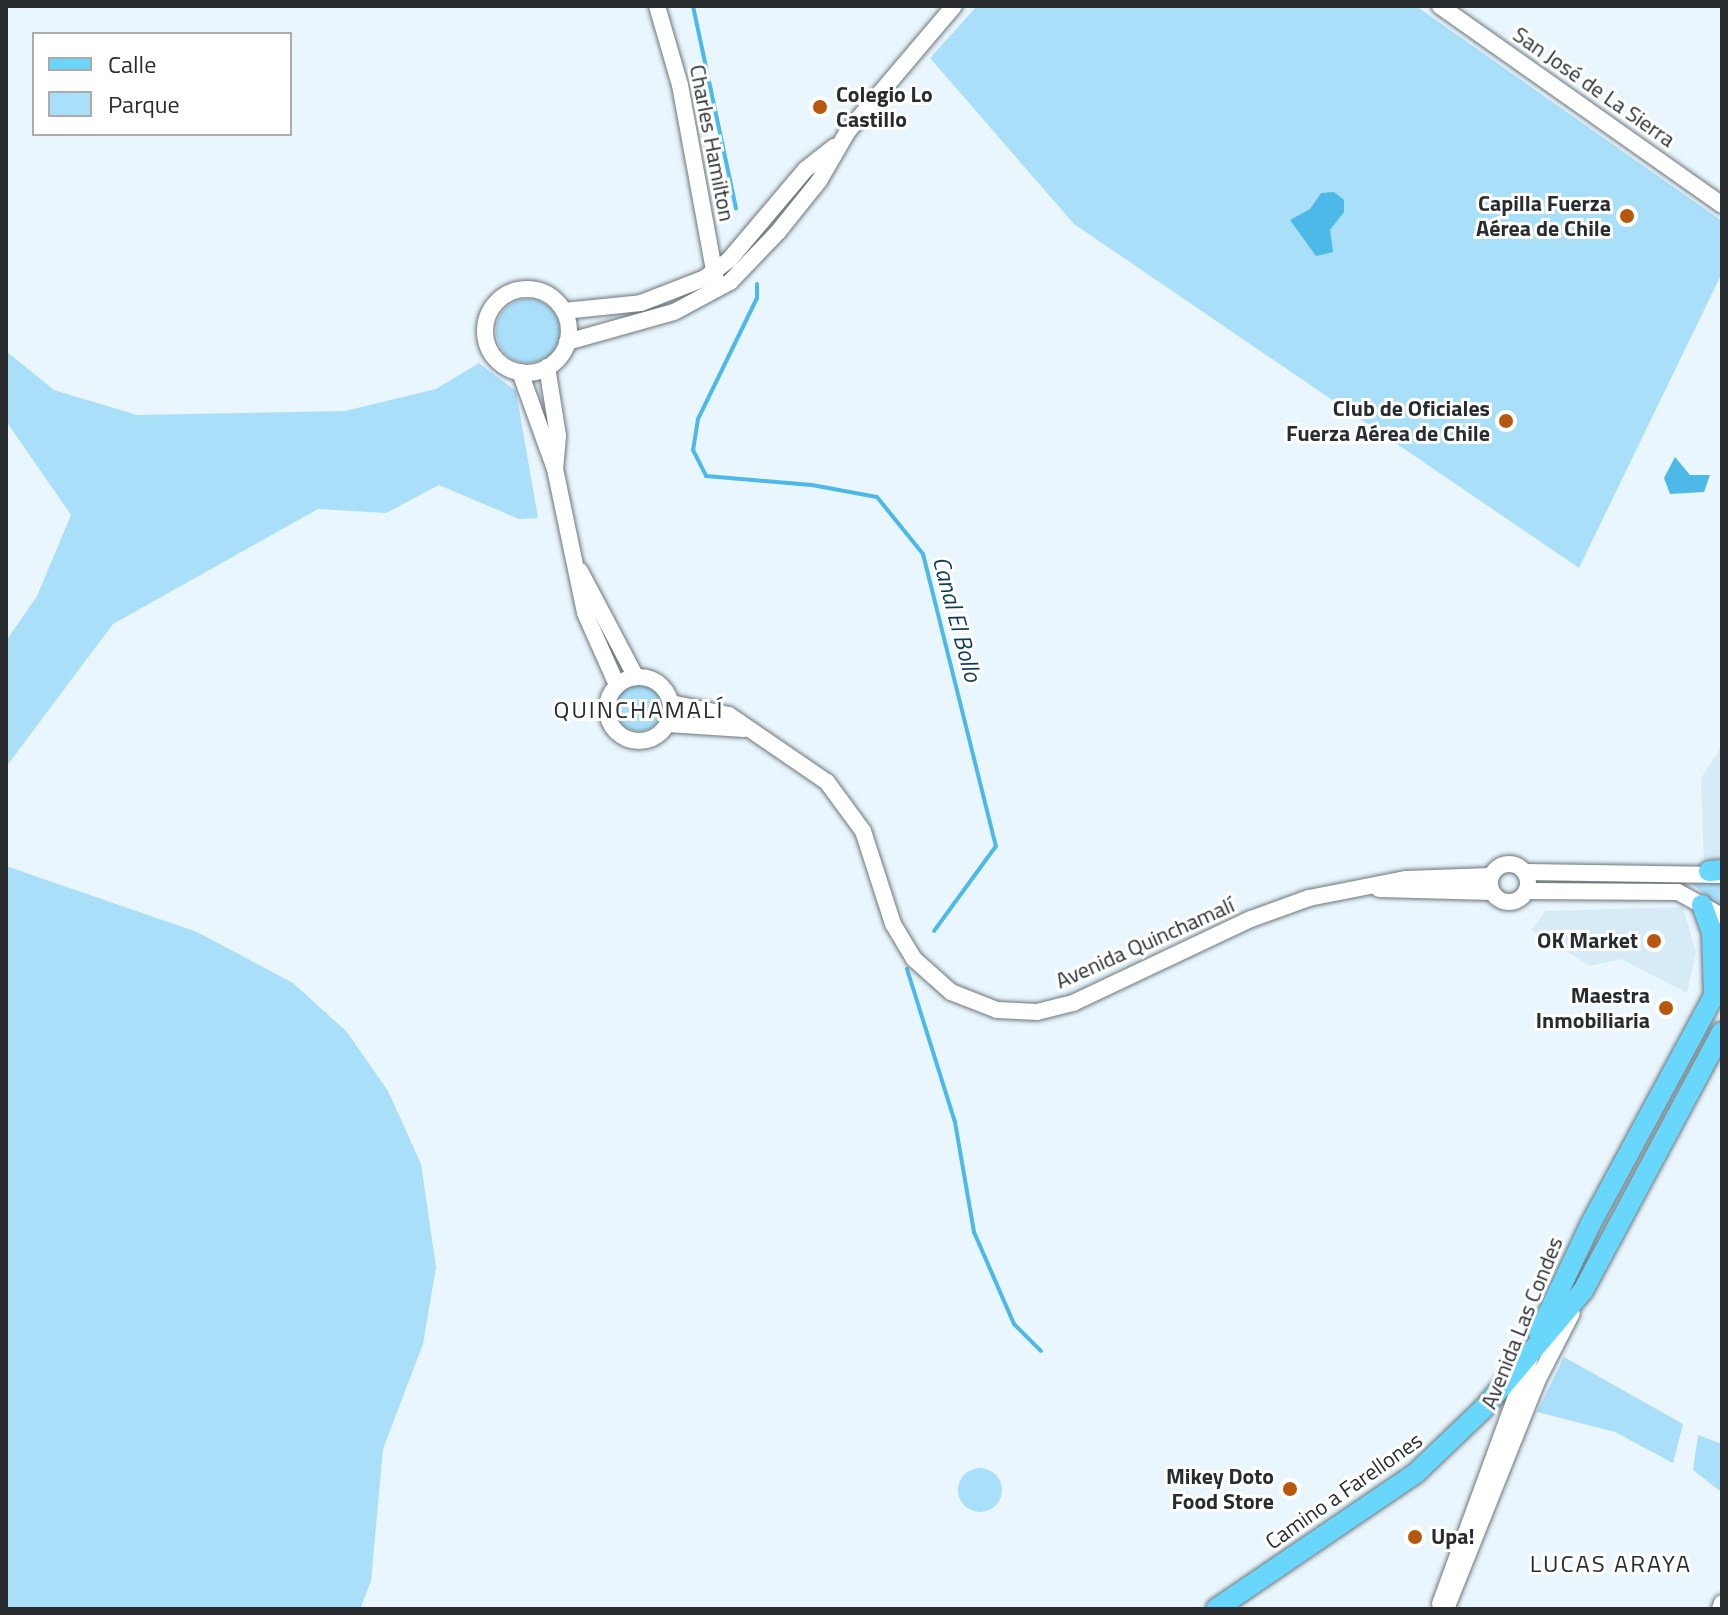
<!DOCTYPE html>
<html>
<head>
<meta charset="utf-8">
<style>
	body { margin:0 }
	#map { position:relative; width:1728px; height:1615px; overflow:hidden; background:#eaf6fd; font-family:"Titillium Web",sans-serif }
	div>[style] { position:absolute }
	.built>* { inset:0; background:#d7ebf6 }
	.green>* { inset:0; background:#aadff9 }
	.round { border-radius:50% }
	.water>* { inset:0; background:#4db9e9 }
	.stream>* { height:4px; margin:-2px; padding:0 2px; transform-origin:2px; border-radius:2px; background:#4db9e9 }
	.roads { filter:drop-shadow(0 0 2px #6b767c) drop-shadow(0 0 2px #6b767c) }
	.minor>* { height:16px; margin:-8px; padding:0 8px; transform-origin:8px; border-radius:8px; background:#fff }
	.minor>.ring { margin:-8px; padding:0; box-sizing:content-box; background:none; border:16px solid #fff; border-radius:50% }
	.major>* { height:20px; margin:-10px; padding:0 10px; transform-origin:10px; border-radius:10px; background:#68d7fb }
	.dots>* { width:22px; height:22px; translate:-50% -50%; box-sizing:border-box; border:4px solid #fff; border-radius:50% }
	span { translate:-50% -50%; white-space:nowrap; text-align:center; line-height:1.15; -webkit-text-stroke:6px #fff; paint-order:stroke }
	.street-label { font-size:22px; color:#282c2f }
	.poi-label { font-size:22px; color:#282c2f; font-weight:700 }
	.left { translate:0 -50%; text-align:left }
	.right { translate:-100% -50%; text-align:right }
	.water-label { font-size:24px; color:#0f3e52; font-style:italic }
	.neighbourhood-label { font-size:24px; color:#282c2f; letter-spacing:2px }
	.frame { position:absolute; inset:0; border:8px solid #282c2f; pointer-events:none }
	.legend { position:absolute; left:32px; top:32px; width:260px; height:104px; box-sizing:border-box; background:#fff; border:2px solid #a9abac; margin:0; padding:10px 14px; list-style:none; font-size:24px; color:#282c2f }
	.legend li { display:flex; align-items:center; gap:16px; height:40px }
	.legend b { width:40px; border:2px solid #a9abac }
</style>
</head>
<body>
<div id="map">
	<div class="built">
		<div style="clip-path:polygon(1722px 746px,1722px 857px,1704px 862px,1701px 778px)"></div>
		<div style="clip-path:polygon(1683px 907px,1696px 952px,1687px 993px,1621px 959px,1590px 966px,1531px 930px,1546px 911px)"></div>
	</div>
	<div class="green">
		<div style="clip-path:polygon(977px 6px,1416px 6px,1722px 221px,1722px 273px,1579px 568px,1074px 224px,930px 58px)"></div>
		<div class="round" style="left:496px;top:299px;width:64px;height:64px"></div>
		<div style="clip-path:polygon(6px 351px,54px 390px,137px 415px,345px 411px,436px 389px,479px 363px,516px 391px,538px 518px,519px 519px,439px 485px,386px 513px,318px 509px,113px 624px,6px 767px,6px 641px,37px 596px,71px 515px,6px 421px)"></div>
		<div class="round" style="left:616px;top:685px;width:46px;height:46px"></div>
		<div style="clip-path:polygon(6px 866px,197px 932px,293px 983px,347px 1032px,388px 1091px,421px 1164px,436px 1267px,423px 1344px,383px 1449px,371px 1581px,360px 1609px,6px 1609px)"></div>
		<div style="clip-path:polygon(1722px 881px,1722px 909px,1690px 882px)"></div>
		<div style="clip-path:polygon(1564px 1357px,1683px 1424px,1673px 1463px,1615px 1432px,1537px 1412px)"></div>
		<div style="clip-path:polygon(1698px 1435px,1722px 1444px,1720px 1491px,1693px 1470px)"></div>
		<div class="round" style="left:958px;top:1468px;width:44px;height:44px"></div>
	</div>
	<div class="water">
		<div style="clip-path:polygon(1334px 192px,1344px 200px,1344px 212px,1330px 230px,1333px 252px,1316px 256px,1290px 220px,1310px 209px,1321px 193px)"></div>
		<div style="clip-path:polygon(1675px 457px,1690px 475px,1710px 475px,1704px 492px,1670px 494px,1664px 478px)"></div>
	</div>
	<div class="stream">
		<div style="left:693px;top:6px;width:207px;rotate:78deg"></div>
		<div style="left:757px;top:284px;width:14px;rotate:90deg"></div>
		<div style="left:757px;top:298px;width:135px;rotate:116deg"></div>
		<div style="left:698px;top:419px;width:31px;rotate:99deg"></div>
		<div style="left:693px;top:450px;width:29px;rotate:63deg"></div>
		<div style="left:706px;top:476px;width:106px;rotate:4.9deg"></div>
		<div style="left:812px;top:485px;width:66px;rotate:10.5deg"></div>
		<div style="left:877px;top:497px;width:73px;rotate:51.1deg"></div>
		<div style="left:923px;top:554px;width:301px;rotate:76deg"></div>
		<div style="left:996px;top:846px;width:105px;rotate:126.1deg"></div>
		<div style="left:907px;top:969px;width:160px;rotate:72.6deg"></div>
		<div style="left:955px;top:1122px;width:112px;rotate:80.2deg"></div>
		<div style="left:974px;top:1232px;width:100px;rotate:66.5deg"></div>
		<div style="left:1014px;top:1324px;width:38px;rotate:45deg"></div>
	</div>
	<div class="roads">
		<div class="minor">
			<div style="left:657px;top:6px;width:82px;rotate:73.8deg"></div>
			<div style="left:680px;top:85px;width:199px;rotate:79.6deg"></div>
			<div style="left:1440px;top:6px;width:345px;rotate:35.2deg"></div>
			<div class="ring" style="left:485px;top:289px;width:68px;height:68px"></div>
			<div style="left:564px;top:311px;width:77px;rotate:-5.9deg"></div>
			<div style="left:641px;top:303px;width:69px;rotate:-21.3deg"></div>
			<div style="left:705px;top:278px;width:30px;rotate:-37deg"></div>
			<div style="left:729px;top:260px;width:119px;rotate:-49.8deg"></div>
			<div style="left:806px;top:169px;width:36px;rotate:-38deg"></div>
			<div style="left:567px;top:342px;width:111px;rotate:-15.7deg"></div>
			<div style="left:674px;top:312px;width:64px;rotate:-28.2deg"></div>
			<div style="left:730px;top:282px;width:69px;rotate:-46.2deg"></div>
			<div style="left:778px;top:232px;width:65px;rotate:-51.2deg"></div>
			<div style="left:819px;top:181px;width:58px;rotate:-59.9deg"></div>
			<div style="left:848px;top:131px;width:164px;rotate:-49.7deg"></div>
			<div style="left:547px;top:367px;width:70px;rotate:80.9deg"></div>
			<div style="left:558px;top:436px;width:33px;rotate:95deg"></div>
			<div style="left:520px;top:372px;width:103px;rotate:70.2deg"></div>
			<div style="left:555px;top:469px;width:147px;rotate:78.2deg"></div>
			<div style="left:585px;top:613px;width:79px;rotate:66deg"></div>
			<div style="left:580px;top:571px;width:120px;rotate:62.2deg"></div>
			<div class="ring" style="left:607px;top:677px;width:48px;height:48px"></div>
			<div style="left:671px;top:703px;width:59px;rotate:11.7deg"></div>
			<div style="left:729px;top:715px;width:119px;rotate:34.4deg"></div>
			<div style="left:827px;top:782px;width:61px;rotate:53.7deg"></div>
			<div style="left:863px;top:831px;width:98px;rotate:72.1deg"></div>
			<div style="left:893px;top:924px;width:41px;rotate:59deg"></div>
			<div style="left:914px;top:959px;width:50px;rotate:41.7deg"></div>
			<div style="left:951px;top:992px;width:49px;rotate:21.4deg"></div>
			<div style="left:997px;top:1010px;width:40px;rotate:2.9deg"></div>
			<div style="left:1037px;top:1012px;width:37px;rotate:-14deg"></div>
			<div style="left:1073px;top:1003px;width:197px;rotate:-25.3deg"></div>
			<div style="left:1251px;top:919px;width:62px;rotate:-19.9deg"></div>
			<div style="left:1309px;top:898px;width:99px;rotate:-11.1deg"></div>
			<div style="left:1406px;top:879px;width:85px;rotate:-2deg"></div>
			<div style="left:668px;top:724px;width:76px;rotate:3.8deg"></div>
			<div class="ring" style="left:1490px;top:864px;width:22px;height:22px"></div>
			<div style="left:1525px;top:872px;width:195px;rotate:0.9deg"></div>
			<div style="left:1379px;top:889px;width:113px;rotate:1.5deg"></div>
			<div style="left:1527px;top:891px;width:151px;rotate:0.4deg"></div>
			<div style="left:1678px;top:892px;width:50px;rotate:28.6deg"></div>
			<div style="left:1440px;top:1604px;width:265px;rotate:-69.9deg"></div>
			<div style="left:1446px;top:1609px;width:245px;rotate:-68.2deg"></div>
			<div style="left:1537px;top:1381px;width:76px;rotate:-62.8deg"></div>
			<div style="left:1720px;top:1609px;width:6px;rotate:-72deg"></div>
		</div>
		<div class="major">
			<div style="left:1709px;top:871px;width:13px;rotate:-4deg"></div>
			<div style="left:1702px;top:905px;width:29px;rotate:70deg"></div>
			<div style="left:1712px;top:932px;width:63px;rotate:88.2deg"></div>
			<div style="left:1539px;top:1333px;width:119px;rotate:-64.7deg"></div>
			<div style="left:1590px;top:1225px;width:277px;rotate:-61.6deg"></div>
			<div style="left:1216px;top:1609px;width:240px;rotate:-34.2deg"></div>
			<div style="left:1415px;top:1474px;width:93px;rotate:-43.7deg"></div>
			<div style="left:1482px;top:1410px;width:156px;rotate:-49.7deg"></div>
			<div style="left:1583px;top:1291px;width:294px;rotate:-61.8deg"></div>
		</div>
	</div>
	<div class="dots">
		<div style="left:820px;top:107px;background:#b7580e"></div>
		<div style="left:1627px;top:216px;background:#b7580e"></div>
		<div style="left:1506px;top:421px;background:#b7580e"></div>
		<div style="left:1654px;top:941px;background:#b7580e"></div>
		<div style="left:1666px;top:1008px;background:#b7580e"></div>
		<div style="left:1290px;top:1489px;background:#b7580e"></div>
		<div style="left:1415px;top:1537px;background:#b7580e"></div>
	</div>
	<div class="street-label">
		<span style="left:1594px;top:87px;rotate:35deg">San José de La Sierra</span>
		<span style="left:712px;top:143px;rotate:79deg">Charles Hamilton</span>
		<span style="left:1145px;top:943px;rotate:-24deg">Avenida Quinchamalí</span>
		<span style="left:1522px;top:1323px;rotate:-68deg">Avenida Las Condes</span>
		<span style="left:1344px;top:1491px;rotate:-35deg">Camino a Farellones</span>
	</div>
	<div class="poi-label">
		<span class="left" style="left:836px;top:107px">Colegio Lo<br>Castillo</span>
		<span class="right" style="left:1611px;top:216px">Capilla Fuerza<br>Aérea de Chile</span>
		<span class="right" style="left:1490px;top:421px">Club de Oficiales<br>Fuerza Aérea de Chile</span>
		<span class="right" style="left:1638px;top:941px">OK Market</span>
		<span class="right" style="left:1650px;top:1008px">Maestra<br>Inmobiliaria</span>
		<span class="right" style="left:1274px;top:1489px">Mikey Doto<br>Food Store</span>
		<span class="left" style="left:1431px;top:1537px">Upa!</span>
	</div>
	<div class="water-label">
		<span style="left:957px;top:619px;rotate:75deg">Canal El Bollo</span>
	</div>
	<div class="neighbourhood-label">
		<span style="left:639px;top:710px">QUINCHAMALÍ</span>
		<span style="left:1611px;top:1564px">LUCAS ARAYA</span>
	</div>
	<div class="frame"></div>
	<ul class="legend">
	<li><b style="height:10px;background:#68d7fb"></b>Calle</li>
	<li><b style="height:22px;background:#aadff9"></b>Parque</li>
	</ul>
</div>
</body>
</html>
